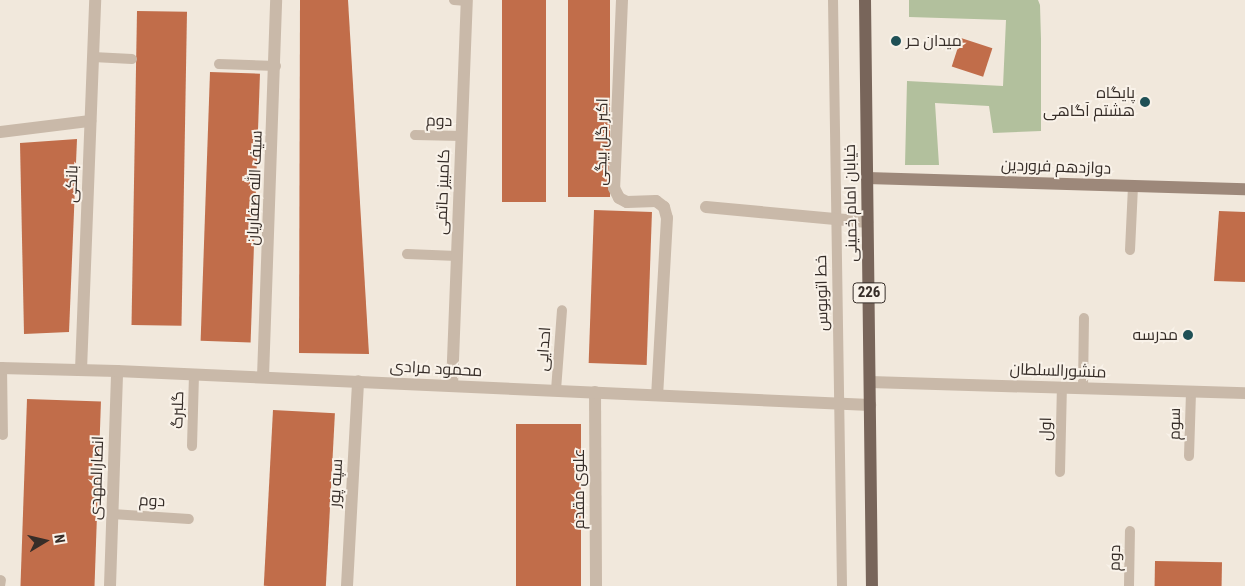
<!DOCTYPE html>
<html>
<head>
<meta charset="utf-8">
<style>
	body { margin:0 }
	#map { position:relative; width:1245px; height:586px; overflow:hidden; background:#f1e8dc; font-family:"Roboto Condensed",Cairo,sans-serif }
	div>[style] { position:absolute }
	.green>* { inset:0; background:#b2c09d }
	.building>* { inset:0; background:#c16d4a; transform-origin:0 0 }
	.service>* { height:10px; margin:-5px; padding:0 5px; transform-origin:5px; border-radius:5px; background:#c9b9a9 }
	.minor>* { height:12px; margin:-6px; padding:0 6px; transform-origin:6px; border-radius:6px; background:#c9b9a9 }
	.tertiary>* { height:12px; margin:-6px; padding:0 6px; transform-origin:6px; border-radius:6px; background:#c9b9a9 }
	.secondary>* { height:12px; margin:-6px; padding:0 6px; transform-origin:6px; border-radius:6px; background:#9d887a }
	.primary>* { height:12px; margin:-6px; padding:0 6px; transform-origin:6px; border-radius:6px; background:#78655a }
	.dots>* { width:14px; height:14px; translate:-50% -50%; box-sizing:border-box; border:2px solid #f9f2e9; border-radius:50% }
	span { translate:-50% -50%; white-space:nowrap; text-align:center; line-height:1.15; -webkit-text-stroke:4px #f9f2e9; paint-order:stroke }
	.shield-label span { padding:1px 4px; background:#f9f2e9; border:1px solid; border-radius:4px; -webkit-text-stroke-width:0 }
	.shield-label { font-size:15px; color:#362d28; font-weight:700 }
	.poi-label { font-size:16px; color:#362d28 }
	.left { translate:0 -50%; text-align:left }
	.right { translate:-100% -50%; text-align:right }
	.street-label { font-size:16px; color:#362d28 }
	.north { position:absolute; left:20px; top:516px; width:50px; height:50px; -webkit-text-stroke:4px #f9f2e9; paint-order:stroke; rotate:81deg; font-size:14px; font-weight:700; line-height:20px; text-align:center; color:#362d28 }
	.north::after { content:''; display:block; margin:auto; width:18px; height:22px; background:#362d28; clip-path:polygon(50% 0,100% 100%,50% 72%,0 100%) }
</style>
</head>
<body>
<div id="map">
	<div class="green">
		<div style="clip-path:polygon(909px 0,1038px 0,1040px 5px,1041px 39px,1041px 131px,993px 133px,989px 106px,935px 103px,939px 165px,905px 165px,907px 81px,1003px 86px,1006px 20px,909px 17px)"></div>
	</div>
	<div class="building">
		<div style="clip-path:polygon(300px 0,348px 0,369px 354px,299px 353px)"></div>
		<div style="left:502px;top:0;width:44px;height:202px"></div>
		<div style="left:568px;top:0;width:42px;height:197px"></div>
		<div style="left:137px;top:11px;width:50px;height:314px;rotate:1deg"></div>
		<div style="left:961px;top:38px;width:33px;height:30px;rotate:18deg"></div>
		<div style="left:210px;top:72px;width:50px;height:269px;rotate:2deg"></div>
		<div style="clip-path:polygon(77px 139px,69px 332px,24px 334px,20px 143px)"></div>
		<div style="left:594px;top:210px;width:58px;height:153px;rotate:2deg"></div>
		<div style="clip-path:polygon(1219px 211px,1245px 212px,1245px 282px,1214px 281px)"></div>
		<div style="left:27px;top:399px;width:74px;height:187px;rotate:2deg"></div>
		<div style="left:273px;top:410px;width:62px;height:176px;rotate:3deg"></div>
		<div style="left:516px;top:424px;width:65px;height:162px"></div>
		<div style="left:1155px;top:561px;width:67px;height:25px;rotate:1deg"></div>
	</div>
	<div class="service">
		<div style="left:454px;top:0;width:13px;rotate:4deg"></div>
		<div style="left:833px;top:0;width:586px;rotate:89.12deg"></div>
		<div style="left:93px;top:57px;width:39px;rotate:3deg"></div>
		<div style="left:219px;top:64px;width:57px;rotate:2deg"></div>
		<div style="left:415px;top:135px;width:47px;rotate:1.2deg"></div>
		<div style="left:1130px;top:250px;width:64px;rotate:-87.3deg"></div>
		<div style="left:407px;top:254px;width:50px;rotate:2.3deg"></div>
		<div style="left:2px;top:367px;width:68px;rotate:89.2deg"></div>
		<div style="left:1083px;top:388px;width:70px;rotate:-89.2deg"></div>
		<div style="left:556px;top:390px;width:80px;rotate:-85.7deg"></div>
		<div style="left:192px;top:446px;width:72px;rotate:-88.4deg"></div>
		<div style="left:1189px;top:456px;width:64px;rotate:-88.2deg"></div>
		<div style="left:1060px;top:472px;width:85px;rotate:-88.7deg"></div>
		<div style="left:112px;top:514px;width:77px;rotate:3.7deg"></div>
		<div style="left:0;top:586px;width:6px;rotate:-81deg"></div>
		<div style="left:1129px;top:586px;width:55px;rotate:-89deg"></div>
	</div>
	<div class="minor">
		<div style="left:622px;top:0;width:188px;rotate:92.4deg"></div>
		<div style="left:614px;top:188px;width:11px;rotate:63deg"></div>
		<div style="left:619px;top:198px;width:9px;rotate:27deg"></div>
		<div style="left:627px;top:202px;width:29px;rotate:-2deg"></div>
		<div style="left:656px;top:201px;width:10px;rotate:37deg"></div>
		<div style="left:664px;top:207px;width:11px;rotate:75deg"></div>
		<div style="left:667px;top:218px;width:177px;rotate:93.2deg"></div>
		<div style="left:0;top:132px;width:91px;rotate:-7deg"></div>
		<div style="left:706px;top:207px;width:162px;rotate:5.3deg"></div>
		<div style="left:81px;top:370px;width:370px;rotate:-87.8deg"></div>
		<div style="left:263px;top:377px;width:377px;rotate:-88deg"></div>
		<div style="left:870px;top:382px;width:375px;rotate:1.7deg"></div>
		<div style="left:452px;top:386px;width:386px;rotate:-87.8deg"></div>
		<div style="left:595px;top:392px;width:194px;rotate:89.7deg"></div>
		<div style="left:110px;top:586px;width:215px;rotate:-88.1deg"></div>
		<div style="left:347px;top:586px;width:205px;rotate:-86.9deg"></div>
	</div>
	<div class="tertiary">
		<div style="left:0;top:368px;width:117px;rotate:1.5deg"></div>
		<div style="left:117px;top:371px;width:754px;rotate:2.59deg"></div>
	</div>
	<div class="secondary">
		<div style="left:867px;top:178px;width:378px;rotate:1.7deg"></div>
	</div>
	<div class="primary">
		<div style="left:865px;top:0;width:586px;rotate:89.32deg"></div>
	</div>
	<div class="dots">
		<div style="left:896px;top:41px;background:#1f5056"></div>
		<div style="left:1145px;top:102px;background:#1f5056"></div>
		<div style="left:1188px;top:335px;background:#1f5056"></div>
	</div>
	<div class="shield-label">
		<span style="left:869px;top:293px">226</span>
	</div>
	<div class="poi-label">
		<span class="left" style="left:906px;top:41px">میدان حر</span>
		<span class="right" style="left:1135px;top:102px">پایگاه<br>هشتم آگاهی</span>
		<span class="right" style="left:1178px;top:335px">مدرسه</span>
	</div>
	<div class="street-label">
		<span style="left:439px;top:121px;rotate:1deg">دوم</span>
		<span style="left:602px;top:142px;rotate:-89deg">اکبر گل بیگی</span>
		<span style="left:1056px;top:167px;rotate:2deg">دوازدهم فروردین</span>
		<span style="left:72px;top:184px;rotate:-88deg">بانکی</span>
		<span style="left:255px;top:188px;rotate:-88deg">سیف الله صفاریان</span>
		<span style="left:443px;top:192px;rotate:-88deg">کامبیز حاتمی</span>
		<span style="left:851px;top:203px;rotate:-91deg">خیابان امام خمینی</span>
		<span style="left:822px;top:293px;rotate:-91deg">خط اتوبوس</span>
		<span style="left:544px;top:349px;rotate:-86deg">احدایی</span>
		<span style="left:436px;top:369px;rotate:3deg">محمود مرادی</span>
		<span style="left:1058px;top:371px;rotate:2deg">منشورالسلطان</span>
		<span style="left:178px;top:410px;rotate:-88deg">گلبرگ</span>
		<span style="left:1175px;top:424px;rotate:-89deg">سوم</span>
		<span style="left:1046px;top:429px;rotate:-89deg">اول</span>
		<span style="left:97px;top:478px;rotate:-88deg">انصارالمهدی</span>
		<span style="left:336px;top:483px;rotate:-87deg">سپه پور</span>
		<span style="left:579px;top:489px;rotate:-90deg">علوی مقدم</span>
		<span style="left:152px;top:501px;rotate:3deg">دوم</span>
		<span style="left:1115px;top:558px;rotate:-89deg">دوم</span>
	</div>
	<div class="north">N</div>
</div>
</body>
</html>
